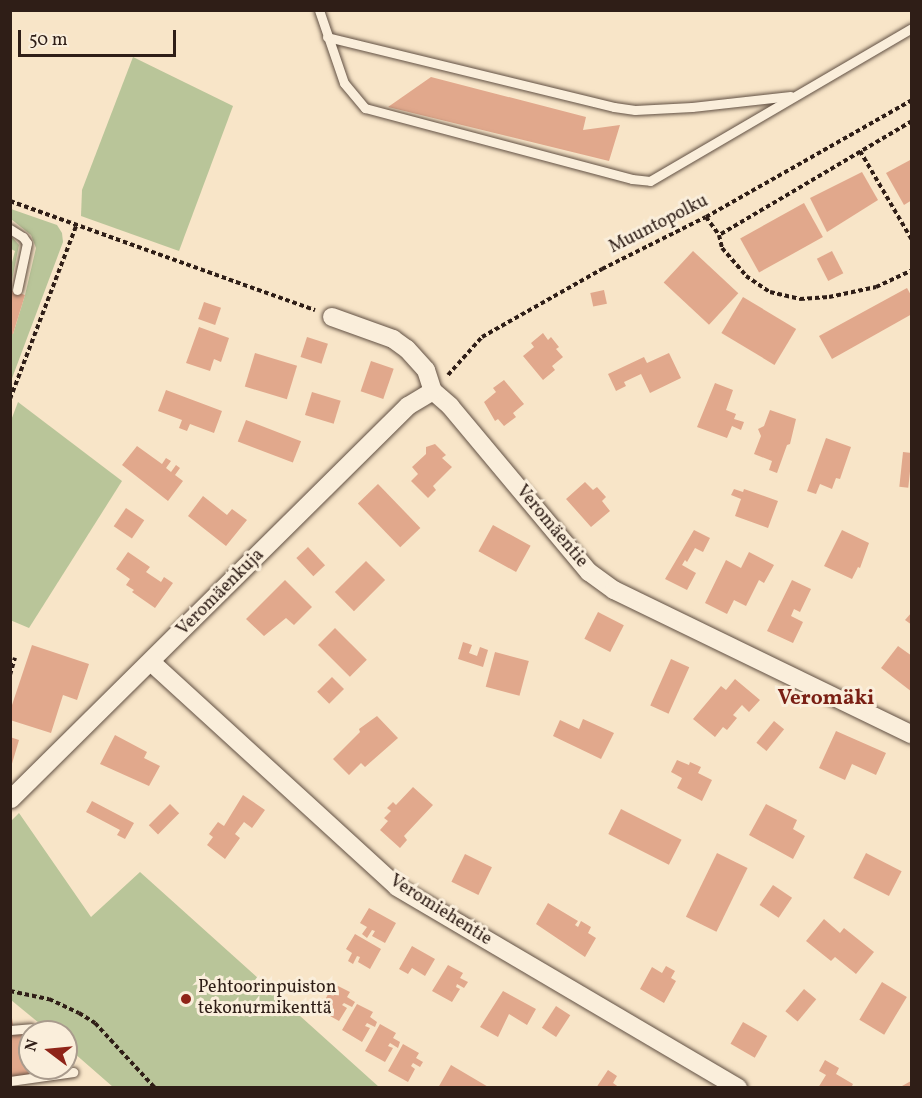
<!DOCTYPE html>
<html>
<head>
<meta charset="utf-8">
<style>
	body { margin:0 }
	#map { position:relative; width:922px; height:1098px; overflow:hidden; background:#f8e5c8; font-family:Vollkorn,serif }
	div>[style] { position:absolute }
	.green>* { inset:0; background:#b9c599 }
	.building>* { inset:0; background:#e1a88c; transform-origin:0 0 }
	.path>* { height:4px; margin-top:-2px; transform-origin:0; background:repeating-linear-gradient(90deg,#2f1e17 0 4.5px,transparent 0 7.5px) }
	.roads { filter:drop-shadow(0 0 2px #615043) drop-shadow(0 0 2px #615043) }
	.lane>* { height:9px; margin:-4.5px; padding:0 4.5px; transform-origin:4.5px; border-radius:4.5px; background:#faeedb }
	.street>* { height:18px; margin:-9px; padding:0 9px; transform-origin:9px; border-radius:9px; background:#faeedb }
	.dots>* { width:16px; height:16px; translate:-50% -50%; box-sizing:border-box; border:3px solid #faeedb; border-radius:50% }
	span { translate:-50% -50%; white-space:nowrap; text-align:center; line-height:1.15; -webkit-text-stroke:6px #faeedb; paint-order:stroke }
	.street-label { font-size:18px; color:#2f1e17 }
	.poi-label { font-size:18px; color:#2f1e17 }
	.left { translate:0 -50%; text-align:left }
	.quarter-label { font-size:21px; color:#7a1f14; font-weight:700 }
	.frame { position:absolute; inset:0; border:12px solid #2f1e17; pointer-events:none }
	.north { position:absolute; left:18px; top:1020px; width:60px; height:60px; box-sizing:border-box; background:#faeedb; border:2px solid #a99b8d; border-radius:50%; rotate:286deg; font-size:16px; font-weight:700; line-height:24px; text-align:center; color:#2f1e17 }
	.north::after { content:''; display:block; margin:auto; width:21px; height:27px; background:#8f2418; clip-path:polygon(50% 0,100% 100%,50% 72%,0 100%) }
	.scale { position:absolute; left:18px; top:30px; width:158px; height:27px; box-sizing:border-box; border:3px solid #2f1e17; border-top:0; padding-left:8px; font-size:18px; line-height:21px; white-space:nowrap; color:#2f1e17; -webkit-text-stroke:4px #faeedb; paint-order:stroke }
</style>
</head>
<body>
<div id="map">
	<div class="green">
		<div style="clip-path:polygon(133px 57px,233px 106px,179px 251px,81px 216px,82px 190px)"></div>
		<div style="clip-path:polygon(11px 209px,57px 225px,62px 233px,63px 242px,11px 381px,11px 334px,13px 334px,25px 295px,36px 248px,31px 235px,11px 219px)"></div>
		<div style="clip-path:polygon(11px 236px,19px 245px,11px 285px,11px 266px,15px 251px,11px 249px)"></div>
		<div style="clip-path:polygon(18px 402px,122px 481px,29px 628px,10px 620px,10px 423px)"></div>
		<div style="clip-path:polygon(19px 813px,91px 917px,140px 872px,379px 1087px,113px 1087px,66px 1046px,66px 1032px,50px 1032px,11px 1000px,10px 822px)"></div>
	</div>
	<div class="building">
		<div style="clip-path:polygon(431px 77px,586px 117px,583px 130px,620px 125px,609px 161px,388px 107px)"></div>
		<div style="clip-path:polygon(912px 159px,912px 200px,904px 205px,886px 173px)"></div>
		<div style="clip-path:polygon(862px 172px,878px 200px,827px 232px,810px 198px)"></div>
		<div style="left:804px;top:203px;width:39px;height:73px;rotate:61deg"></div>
		<div style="left:693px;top:251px;width:62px;height:43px;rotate:43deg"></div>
		<div style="left:832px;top:251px;width:25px;height:17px;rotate:63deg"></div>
		<div style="clip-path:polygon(907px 288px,912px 297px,912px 314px,832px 359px,819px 336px)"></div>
		<div style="clip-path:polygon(10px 290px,25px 295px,13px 334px,10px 334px)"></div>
		<div style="left:604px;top:290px;width:14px;height:14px;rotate:78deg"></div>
		<div style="left:743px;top:297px;width:62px;height:42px;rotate:31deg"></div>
		<div style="left:204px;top:302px;width:18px;height:18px;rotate:19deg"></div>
		<div style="clip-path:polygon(199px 327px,229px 338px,221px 362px,214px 359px,210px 371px,186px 363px)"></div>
		<div style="clip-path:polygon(543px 333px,548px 340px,551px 337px,559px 347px,556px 349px,563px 357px,552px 366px,555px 370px,543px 380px,523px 356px,534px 347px,531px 343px)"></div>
		<div style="left:307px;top:337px;width:22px;height:21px;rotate:18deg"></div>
		<div style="left:255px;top:353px;width:44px;height:35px;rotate:17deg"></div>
		<div style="clip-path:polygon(669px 353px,681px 378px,650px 393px,641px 374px,624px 382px,626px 386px,616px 391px,608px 374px,644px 357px,647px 363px)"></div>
		<div style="left:371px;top:361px;width:24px;height:32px;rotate:19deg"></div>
		<div style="clip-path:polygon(504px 380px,524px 404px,513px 413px,516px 417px,504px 426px,498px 419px,495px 421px,484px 402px,496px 392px,493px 388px)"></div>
		<div style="clip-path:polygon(715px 383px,733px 390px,726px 410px,736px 414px,734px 419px,744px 422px,741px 430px,732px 426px,727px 438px,697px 427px)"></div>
		<div style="clip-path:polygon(166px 390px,222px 411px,214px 433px,190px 424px,187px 431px,179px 428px,182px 420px,158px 411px)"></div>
		<div style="left:312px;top:392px;width:30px;height:24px;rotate:17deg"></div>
		<div style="clip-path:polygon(770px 410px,796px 419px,790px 444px,787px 445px,777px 473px,769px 470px,772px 461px,754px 454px,761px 436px,758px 429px,764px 426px)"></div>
		<div style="left:246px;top:420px;width:59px;height:23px;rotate:21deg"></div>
		<div style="clip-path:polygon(826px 438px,851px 447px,840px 479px,836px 478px,832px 489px,820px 484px,816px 494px,807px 491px)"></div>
		<div style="clip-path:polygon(435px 444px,446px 455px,442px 458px,452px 467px,433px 486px,436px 490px,428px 498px,411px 481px,418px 474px,412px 467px,426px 454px,426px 447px)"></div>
		<div style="clip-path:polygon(137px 446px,162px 464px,166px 458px,171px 461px,166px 468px,171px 472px,176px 465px,180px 468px,175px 475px,183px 481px,168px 501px,122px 465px)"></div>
		<div style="left:903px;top:452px;width:9px;height:35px;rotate:6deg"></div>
		<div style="clip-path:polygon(585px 482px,593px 490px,597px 487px,606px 497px,602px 501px,610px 511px,591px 527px,566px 499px)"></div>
		<div style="left:378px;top:484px;width:61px;height:28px;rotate:46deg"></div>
		<div style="clip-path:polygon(734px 489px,743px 492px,744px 489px,778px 501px,768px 528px,735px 516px,741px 499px,731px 495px)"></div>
		<div style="clip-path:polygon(203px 496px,227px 515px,232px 509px,247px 520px,226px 546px,188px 516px)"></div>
		<div style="left:126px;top:508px;width:22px;height:22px;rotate:34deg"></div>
		<div style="left:493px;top:525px;width:43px;height:30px;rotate:29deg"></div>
		<div style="clip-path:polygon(694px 530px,710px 538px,703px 552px,695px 548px,687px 562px,685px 560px,682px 565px,696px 573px,687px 590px,665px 579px)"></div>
		<div style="clip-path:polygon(842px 530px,869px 543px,860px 568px,858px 567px,852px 579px,824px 566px)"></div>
		<div style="left:308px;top:547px;width:25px;height:16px;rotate:47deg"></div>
		<div style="clip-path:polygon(128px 552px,150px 567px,146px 572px,161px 582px,164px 577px,173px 583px,155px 608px,132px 592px,134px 590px,126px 585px,130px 579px,116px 569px)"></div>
		<div style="clip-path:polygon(749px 552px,774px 565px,764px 583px,759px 580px,746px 606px,734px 600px,727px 614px,705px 603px,726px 560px,741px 568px)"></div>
		<div style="left:366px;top:561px;width:27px;height:44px;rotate:45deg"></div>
		<div style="clip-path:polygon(285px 580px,312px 607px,294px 625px,286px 618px,264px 636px,246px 619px)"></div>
		<div style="clip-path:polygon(792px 580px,811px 589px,800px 612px,794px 609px,791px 616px,803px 622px,793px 643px,767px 631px)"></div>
		<div style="left:598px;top:612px;width:29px;height:30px;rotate:27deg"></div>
		<div style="clip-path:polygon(912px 612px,912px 625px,905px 620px)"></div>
		<div style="left:335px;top:628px;width:45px;height:24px;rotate:45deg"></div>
		<div style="clip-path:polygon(463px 642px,472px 645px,469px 653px,477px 656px,480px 647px,488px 650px,483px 667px,458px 659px)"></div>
		<div style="clip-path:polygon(32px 645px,89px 664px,77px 700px,63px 695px,51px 733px,10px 720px,10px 711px)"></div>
		<div style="clip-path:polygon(898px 646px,912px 656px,912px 692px,881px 668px)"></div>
		<div style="left:495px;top:652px;width:35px;height:36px;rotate:15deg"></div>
		<div style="left:671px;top:659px;width:20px;height:51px;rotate:24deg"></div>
		<div style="left:332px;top:677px;width:17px;height:21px;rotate:45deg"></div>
		<div style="clip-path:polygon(735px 679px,760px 700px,749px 712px,742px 705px,733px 715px,737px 718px,727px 730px,723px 727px,715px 737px,693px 719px,721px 686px,726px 690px)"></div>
		<div style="clip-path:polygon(377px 716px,398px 738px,365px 767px,361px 763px,349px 775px,333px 759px,360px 732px,359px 729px)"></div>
		<div style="clip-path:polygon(583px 719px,614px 733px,601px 759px,553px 736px,560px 720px,579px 729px)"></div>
		<div style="left:774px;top:721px;width:13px;height:28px;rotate:39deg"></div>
		<div style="clip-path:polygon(836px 731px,886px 753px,876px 775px,852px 764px,845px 780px,819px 768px)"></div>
		<div style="clip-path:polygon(115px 735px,147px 752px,144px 758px,160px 766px,149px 786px,100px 764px)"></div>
		<div style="clip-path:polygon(10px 737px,19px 740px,11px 767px,10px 767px)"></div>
		<div style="clip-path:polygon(677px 760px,689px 765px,690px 762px,701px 767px,698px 773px,712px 780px,702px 801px,677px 788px,682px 778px,671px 772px)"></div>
		<div style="clip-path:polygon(413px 787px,433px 805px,404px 836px,407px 840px,400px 848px,380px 830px,388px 821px,384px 818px,391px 811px,387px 808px,393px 802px,396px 805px)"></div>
		<div style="clip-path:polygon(243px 795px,265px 810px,252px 828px,244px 822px,235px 834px,240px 838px,225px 859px,207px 845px,213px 837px,209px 834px,218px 822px,224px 826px)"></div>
		<div style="clip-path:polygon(92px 801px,134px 823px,125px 839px,117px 835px,120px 830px,86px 812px)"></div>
		<div style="left:170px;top:804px;width:13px;height:30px;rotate:45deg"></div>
		<div style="clip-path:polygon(766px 804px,797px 820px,793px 829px,805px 836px,793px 859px,749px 835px)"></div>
		<div style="left:621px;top:809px;width:68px;height:28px;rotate:27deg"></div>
		<div style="left:717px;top:853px;width:34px;height:71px;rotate:26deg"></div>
		<div style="left:866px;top:853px;width:40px;height:28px;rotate:27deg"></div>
		<div style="left:465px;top:854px;width:30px;height:31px;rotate:26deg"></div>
		<div style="left:773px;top:885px;width:23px;height:24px;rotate:34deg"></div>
		<div style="clip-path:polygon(548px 903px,578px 921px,575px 925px,578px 927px,581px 921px,591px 927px,588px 933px,596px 938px,585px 957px,536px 924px)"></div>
		<div style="clip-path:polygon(369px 908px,396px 923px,385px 943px,372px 936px,375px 931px,372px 930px,367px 938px,362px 934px,367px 927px,360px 923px)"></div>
		<div style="clip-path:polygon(824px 919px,840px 933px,844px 928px,874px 952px,856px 974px,835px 957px,831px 961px,806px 941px)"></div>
		<div style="clip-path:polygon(355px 934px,381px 949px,370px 969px,358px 962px,360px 957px,357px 956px,353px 964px,348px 961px,352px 953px,346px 949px)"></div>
		<div style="clip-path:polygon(412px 946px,435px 959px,425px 976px,412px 968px,408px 974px,399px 969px)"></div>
		<div style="clip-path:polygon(448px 965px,463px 973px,460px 978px,468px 982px,464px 988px,457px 984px,456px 987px,460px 989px,452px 1002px,432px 991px)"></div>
		<div style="clip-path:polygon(666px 966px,675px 971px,671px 978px,676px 981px,664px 1003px,640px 989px,652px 967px,662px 973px)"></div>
		<div style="left:882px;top:982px;width:29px;height:44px;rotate:31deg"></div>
		<div style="clip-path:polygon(334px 984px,350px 992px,347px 997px,355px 1002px,352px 1007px,344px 1003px,342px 1005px,347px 1008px,339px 1021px,319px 1010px)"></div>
		<div style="left:804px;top:989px;width:16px;height:29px;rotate:40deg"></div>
		<div style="clip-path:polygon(503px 991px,536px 1009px,527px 1025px,509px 1014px,498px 1037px,480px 1027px)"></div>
		<div style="clip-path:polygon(357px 1004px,373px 1012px,370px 1017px,377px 1022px,375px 1027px,367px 1023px,365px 1026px,370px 1028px,362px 1042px,342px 1030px)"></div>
		<div style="clip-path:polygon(10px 1006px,14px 1030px,30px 1032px,30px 1068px,57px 1068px,58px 1076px,10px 1081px)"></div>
		<div style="left:556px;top:1006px;width:17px;height:26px;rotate:33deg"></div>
		<div style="left:743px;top:1022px;width:28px;height:25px;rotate:30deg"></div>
		<div style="clip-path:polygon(380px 1024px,396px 1033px,393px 1038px,400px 1042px,398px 1048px,390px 1043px,388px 1046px,393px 1048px,385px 1062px,365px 1051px)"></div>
		<div style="clip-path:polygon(403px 1044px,419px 1053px,416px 1058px,423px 1062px,420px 1067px,413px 1063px,411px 1066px,415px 1069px,408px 1082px,388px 1071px)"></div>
		<div style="clip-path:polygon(825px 1060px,839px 1068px,836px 1074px,853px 1084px,851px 1088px,818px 1088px,826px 1075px,819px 1071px)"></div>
		<div style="clip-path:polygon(451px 1065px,490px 1088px,438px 1088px)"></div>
		<div style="clip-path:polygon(608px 1070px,617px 1076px,613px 1083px,620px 1088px,596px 1088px)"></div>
		<div style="clip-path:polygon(911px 1081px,912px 1088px,903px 1088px,902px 1086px)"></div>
	</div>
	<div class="path">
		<div style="left:912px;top:121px;width:224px;rotate:149.4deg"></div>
		<div style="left:719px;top:235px;width:13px;rotate:77deg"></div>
		<div style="left:722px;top:248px;width:37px;rotate:49deg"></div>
		<div style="left:746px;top:276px;width:29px;rotate:34deg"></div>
		<div style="left:770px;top:292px;width:31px;rotate:13deg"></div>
		<div style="left:800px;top:299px;width:29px;rotate:-4deg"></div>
		<div style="left:829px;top:297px;width:48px;rotate:-12deg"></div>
		<div style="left:876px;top:287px;width:40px;rotate:-25deg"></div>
		<div style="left:860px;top:151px;width:103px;rotate:59.7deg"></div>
		<div style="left:10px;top:201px;width:324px;rotate:19.7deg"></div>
		<div style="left:706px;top:217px;width:22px;rotate:54deg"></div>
		<div style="left:448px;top:375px;width:51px;rotate:-48.2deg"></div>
		<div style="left:482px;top:337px;width:138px;rotate:-29.5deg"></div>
		<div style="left:602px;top:269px;width:116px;rotate:-26.6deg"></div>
		<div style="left:706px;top:217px;width:237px;rotate:-29.6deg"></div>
		<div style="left:10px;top:399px;width:185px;rotate:-69.1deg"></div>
		<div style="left:10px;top:675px;width:18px;rotate:-74deg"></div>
		<div style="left:10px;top:991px;width:40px;rotate:12deg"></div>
		<div style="left:49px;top:999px;width:33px;rotate:25deg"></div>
		<div style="left:79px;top:1013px;width:19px;rotate:32deg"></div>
		<div style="left:95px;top:1023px;width:88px;rotate:47.3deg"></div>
	</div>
	<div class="roads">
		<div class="lane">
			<div style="left:319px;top:10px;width:77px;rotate:71.1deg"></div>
			<div style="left:344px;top:83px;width:33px;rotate:50deg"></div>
			<div style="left:365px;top:108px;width:276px;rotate:14.9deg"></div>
			<div style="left:632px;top:179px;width:18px;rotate:6deg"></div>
			<div style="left:650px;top:181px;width:303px;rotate:-30.3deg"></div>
			<div style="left:327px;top:37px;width:295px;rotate:13.7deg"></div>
			<div style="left:614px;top:107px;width:21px;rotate:8deg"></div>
			<div style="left:635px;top:110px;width:57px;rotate:-3deg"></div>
			<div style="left:692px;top:107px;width:99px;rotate:-6.4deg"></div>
			<div style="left:10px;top:229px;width:15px;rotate:32deg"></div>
			<div style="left:23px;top:237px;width:7px;rotate:56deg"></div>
			<div style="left:27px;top:243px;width:48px;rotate:102deg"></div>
			<div style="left:10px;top:1030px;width:21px;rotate:-5deg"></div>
			<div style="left:10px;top:1081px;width:64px;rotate:-8.1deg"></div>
		</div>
		<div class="street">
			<div style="left:332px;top:317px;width:65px;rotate:19.8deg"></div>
			<div style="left:393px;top:339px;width:17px;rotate:36deg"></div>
			<div style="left:407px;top:349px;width:28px;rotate:48deg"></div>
			<div style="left:426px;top:370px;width:22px;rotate:72deg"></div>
			<div style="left:433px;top:391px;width:23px;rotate:41deg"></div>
			<div style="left:450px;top:406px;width:217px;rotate:50.1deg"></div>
			<div style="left:589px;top:572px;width:31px;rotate:36deg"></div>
			<div style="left:614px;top:590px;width:331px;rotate:25.9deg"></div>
			<div style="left:151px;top:662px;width:333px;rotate:42.4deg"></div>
			<div style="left:397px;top:887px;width:396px;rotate:30.5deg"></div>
			<div style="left:11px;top:799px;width:559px;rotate:-44.71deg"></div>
			<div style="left:408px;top:406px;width:29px;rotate:-31deg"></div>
		</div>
	</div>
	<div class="dots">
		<div style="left:186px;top:999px;background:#8f2418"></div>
	</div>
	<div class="street-label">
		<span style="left:659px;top:225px;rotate:-27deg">Muuntopolku</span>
		<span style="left:551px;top:527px;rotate:50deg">Veromäentie</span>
		<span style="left:221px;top:593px;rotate:-45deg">Veromäenkuja</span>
		<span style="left:440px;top:911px;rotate:32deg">Veromiehentie</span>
	</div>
	<div class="poi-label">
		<span class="left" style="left:198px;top:999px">Pehtoorinpuiston<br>tekonurmikenttä</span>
	</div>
	<div class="quarter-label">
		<span style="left:826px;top:699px">Veromäki</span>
	</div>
	<div class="frame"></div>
	<div class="north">N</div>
	<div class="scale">50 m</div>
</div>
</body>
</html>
